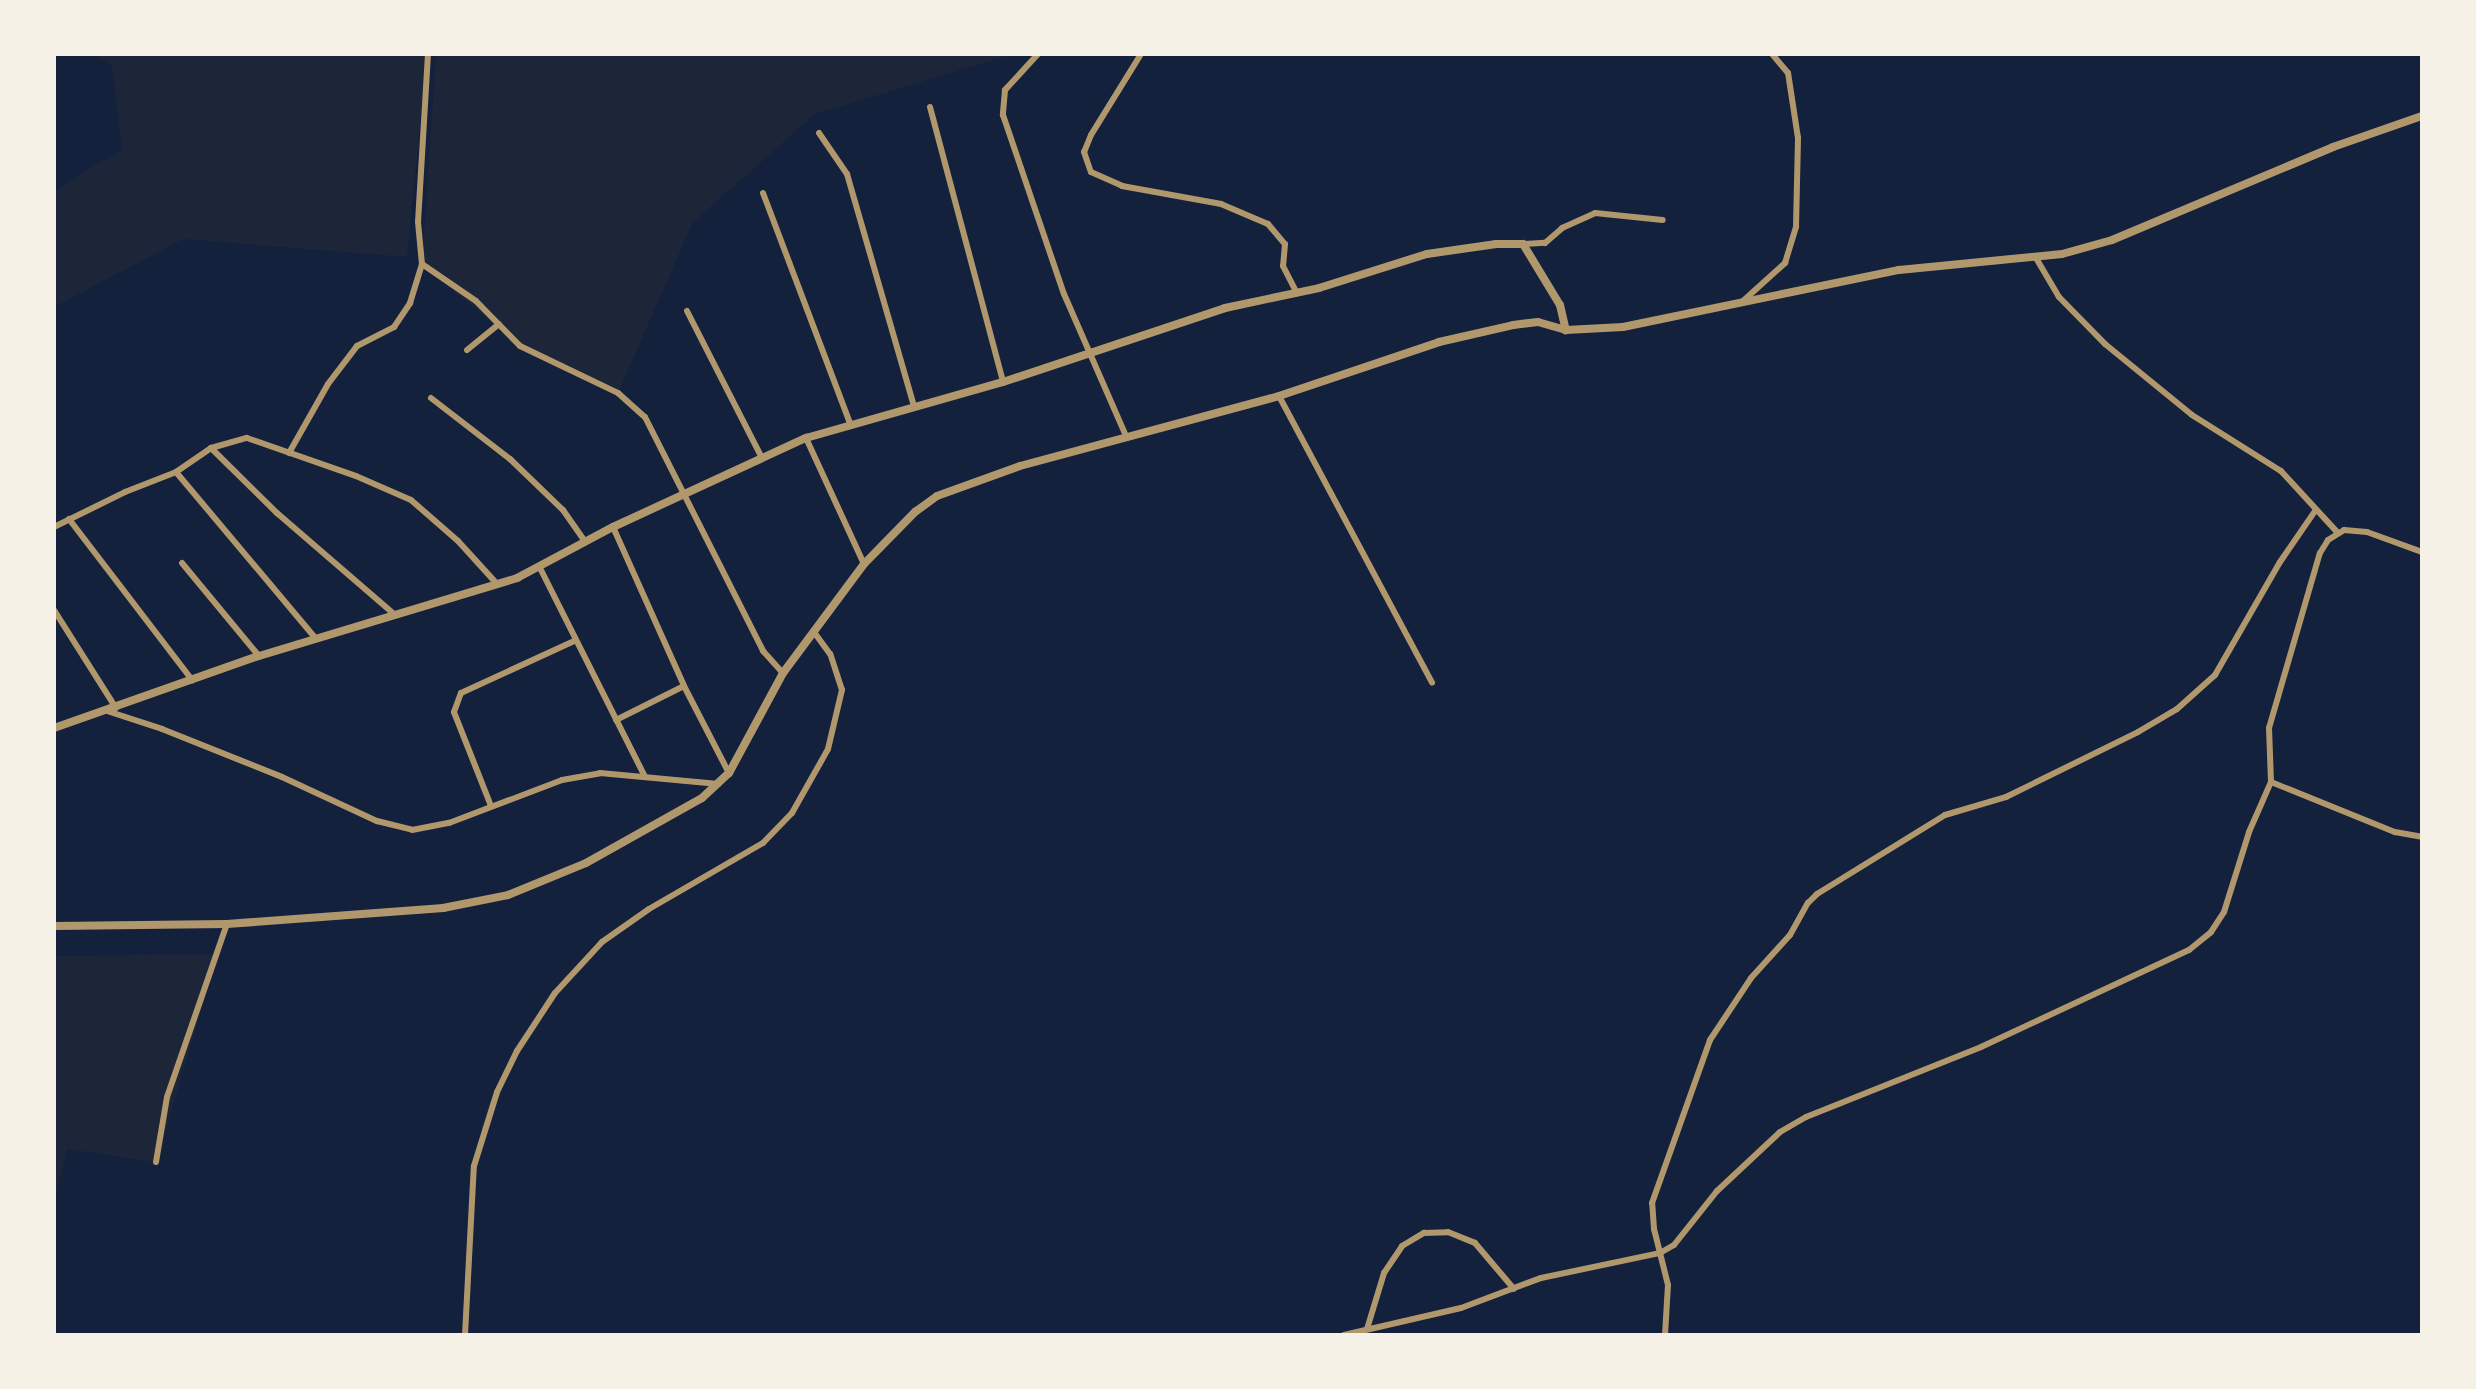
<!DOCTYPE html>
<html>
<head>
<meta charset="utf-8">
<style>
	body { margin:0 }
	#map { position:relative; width:2476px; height:1389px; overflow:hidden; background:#14213d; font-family:Roboto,sans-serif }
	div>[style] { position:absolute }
	.green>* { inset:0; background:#1d2539 }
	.minor>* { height:6px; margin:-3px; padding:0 3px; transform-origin:3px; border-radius:3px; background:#b1986c }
	.tertiary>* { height:8px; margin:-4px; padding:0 4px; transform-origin:4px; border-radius:4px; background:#b1986c }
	span { translate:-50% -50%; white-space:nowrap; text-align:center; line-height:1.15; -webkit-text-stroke:6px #f6f1e7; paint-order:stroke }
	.frame { position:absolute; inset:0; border:56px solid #f6f1e7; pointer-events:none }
</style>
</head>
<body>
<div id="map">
	<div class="green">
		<div style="clip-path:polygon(92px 54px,427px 54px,407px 257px,183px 239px,54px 307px,54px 191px,122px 149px,112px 66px)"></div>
		<div style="clip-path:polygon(436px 54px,1013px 54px,815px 114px,693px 222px,618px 393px,520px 346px,422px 264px)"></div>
		<div style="clip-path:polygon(218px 954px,156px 1162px,67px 1149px,54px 1203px,54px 956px)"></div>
	</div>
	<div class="minor">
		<div style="left:428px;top:54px;width:168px;rotate:93.4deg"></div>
		<div style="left:418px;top:222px;width:42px;rotate:84.6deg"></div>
		<div style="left:422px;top:264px;width:65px;rotate:34.4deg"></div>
		<div style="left:476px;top:301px;width:63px;rotate:45.6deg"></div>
		<div style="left:520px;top:346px;width:109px;rotate:25.6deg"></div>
		<div style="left:618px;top:393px;width:36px;rotate:42deg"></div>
		<div style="left:645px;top:417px;width:262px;rotate:63.2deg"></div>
		<div style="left:763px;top:651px;width:30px;rotate:48deg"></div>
		<div style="left:1038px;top:54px;width:49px;rotate:132.5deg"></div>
		<div style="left:1005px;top:90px;width:25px;rotate:95deg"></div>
		<div style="left:1003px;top:115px;width:189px;rotate:71.2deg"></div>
		<div style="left:1064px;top:294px;width:157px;rotate:66.4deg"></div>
		<div style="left:1141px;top:54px;width:95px;rotate:121.7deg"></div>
		<div style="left:1091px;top:135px;width:18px;rotate:112deg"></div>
		<div style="left:1084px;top:152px;width:21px;rotate:71deg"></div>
		<div style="left:1091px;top:172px;width:34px;rotate:24deg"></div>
		<div style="left:1122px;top:186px;width:101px;rotate:10.3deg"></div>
		<div style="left:1221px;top:204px;width:51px;rotate:23.1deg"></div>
		<div style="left:1268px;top:224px;width:26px;rotate:50deg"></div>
		<div style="left:1285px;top:244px;width:22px;rotate:95deg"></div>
		<div style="left:1283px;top:266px;width:30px;rotate:63deg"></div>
		<div style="left:930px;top:107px;width:285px;rotate:75.1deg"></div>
		<div style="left:819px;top:133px;width:50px;rotate:55.7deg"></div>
		<div style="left:847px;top:174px;width:241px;rotate:73.9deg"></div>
		<div style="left:763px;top:193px;width:249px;rotate:69.3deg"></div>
		<div style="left:1523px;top:244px;width:22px;rotate:-3deg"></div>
		<div style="left:1545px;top:243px;width:23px;rotate:-41deg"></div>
		<div style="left:1562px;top:228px;width:36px;rotate:-24deg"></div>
		<div style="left:1595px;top:213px;width:68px;rotate:5.9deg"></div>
		<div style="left:2036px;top:258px;width:45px;rotate:59.5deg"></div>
		<div style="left:2059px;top:297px;width:66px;rotate:45.6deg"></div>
		<div style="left:2105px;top:344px;width:112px;rotate:39.2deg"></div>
		<div style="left:2192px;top:415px;width:105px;rotate:32.2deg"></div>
		<div style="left:2281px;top:471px;width:83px;rotate:47.4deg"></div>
		<div style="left:1743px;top:301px;width:57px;rotate:-42.1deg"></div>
		<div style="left:1785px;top:263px;width:38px;rotate:-73deg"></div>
		<div style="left:1796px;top:227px;width:89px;rotate:-88.7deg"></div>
		<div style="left:1798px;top:138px;width:66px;rotate:-98.7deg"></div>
		<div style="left:1788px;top:73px;width:25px;rotate:-130deg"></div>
		<div style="left:687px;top:311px;width:163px;rotate:63deg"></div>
		<div style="left:467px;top:350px;width:41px;rotate:-39.1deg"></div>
		<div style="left:1279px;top:396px;width:325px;rotate:61.9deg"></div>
		<div style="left:431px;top:398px;width:100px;rotate:37.7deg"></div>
		<div style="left:510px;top:459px;width:74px;rotate:43.9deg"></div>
		<div style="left:563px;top:510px;width:39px;rotate:55deg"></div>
		<div style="left:806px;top:438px;width:139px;rotate:65.3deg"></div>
		<div style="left:211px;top:448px;width:93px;rotate:44.6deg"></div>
		<div style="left:277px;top:513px;width:153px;rotate:40.8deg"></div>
		<div style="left:289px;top:453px;width:79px;rotate:-60.5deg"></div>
		<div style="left:328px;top:384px;width:48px;rotate:-52.7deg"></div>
		<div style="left:357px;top:346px;width:42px;rotate:-27.2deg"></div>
		<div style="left:394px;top:327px;width:29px;rotate:-56deg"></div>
		<div style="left:410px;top:303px;width:41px;rotate:-72.9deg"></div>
		<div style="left:176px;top:472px;width:218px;rotate:50deg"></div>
		<div style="left:69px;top:519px;width:203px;rotate:52.6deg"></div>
		<div style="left:54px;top:527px;width:79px;rotate:-26.2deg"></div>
		<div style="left:125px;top:492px;width:55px;rotate:-21.4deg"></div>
		<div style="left:176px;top:472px;width:42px;rotate:-34.4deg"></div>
		<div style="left:211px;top:448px;width:37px;rotate:-16deg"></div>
		<div style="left:247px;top:438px;width:115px;rotate:19.2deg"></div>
		<div style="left:356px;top:476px;width:60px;rotate:23.6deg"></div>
		<div style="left:411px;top:500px;width:62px;rotate:41.1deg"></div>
		<div style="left:458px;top:541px;width:59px;rotate:47.7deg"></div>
		<div style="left:613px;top:527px;width:174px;rotate:65.9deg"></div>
		<div style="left:684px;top:686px;width:98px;rotate:62.7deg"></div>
		<div style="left:182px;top:563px;width:121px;rotate:50.4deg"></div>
		<div style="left:539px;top:566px;width:236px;rotate:63.3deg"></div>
		<div style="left:54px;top:610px;width:116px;rotate:57.7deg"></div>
		<div style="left:104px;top:710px;width:61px;rotate:18.1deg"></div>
		<div style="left:162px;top:729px;width:129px;rotate:21.8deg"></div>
		<div style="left:282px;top:777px;width:105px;rotate:24.9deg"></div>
		<div style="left:377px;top:821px;width:36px;rotate:14deg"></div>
		<div style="left:412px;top:830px;width:38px;rotate:-11deg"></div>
		<div style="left:449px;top:823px;width:121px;rotate:-20.8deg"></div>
		<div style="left:562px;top:780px;width:39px;rotate:-10deg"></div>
		<div style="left:600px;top:773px;width:119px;rotate:5.3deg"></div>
		<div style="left:616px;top:720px;width:76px;rotate:-26.6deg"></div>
		<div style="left:2271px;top:782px;width:134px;rotate:22deg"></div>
		<div style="left:2395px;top:832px;width:27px;rotate:10deg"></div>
		<div style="left:491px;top:806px;width:101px;rotate:-111.5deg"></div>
		<div style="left:454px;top:712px;width:20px;rotate:-70deg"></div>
		<div style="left:461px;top:693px;width:124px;rotate:-24.7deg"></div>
		<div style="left:156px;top:1162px;width:66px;rotate:-80.4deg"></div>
		<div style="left:167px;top:1097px;width:183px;rotate:-70.9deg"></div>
		<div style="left:1367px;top:1329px;width:59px;rotate:-73.1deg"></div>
		<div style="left:1384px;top:1273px;width:32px;rotate:-56deg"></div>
		<div style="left:1402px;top:1246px;width:26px;rotate:-31deg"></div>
		<div style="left:1424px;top:1233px;width:24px;rotate:-2deg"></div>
		<div style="left:1448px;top:1232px;width:29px;rotate:22deg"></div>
		<div style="left:1475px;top:1243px;width:60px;rotate:49.7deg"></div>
		<div style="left:465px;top:1335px;width:169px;rotate:-87deg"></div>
		<div style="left:474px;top:1166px;width:77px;rotate:-72.7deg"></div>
		<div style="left:497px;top:1092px;width:46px;rotate:-64deg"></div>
		<div style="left:517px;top:1051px;width:69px;rotate:-56.8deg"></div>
		<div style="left:555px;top:993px;width:69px;rotate:-47.3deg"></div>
		<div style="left:602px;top:942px;width:57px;rotate:-35.1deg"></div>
		<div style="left:649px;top:909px;width:132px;rotate:-30.1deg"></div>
		<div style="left:763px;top:843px;width:42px;rotate:-46deg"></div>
		<div style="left:792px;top:813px;width:73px;rotate:-60.6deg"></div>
		<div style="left:828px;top:749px;width:61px;rotate:-76.7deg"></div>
		<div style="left:842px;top:690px;width:38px;rotate:-108deg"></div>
		<div style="left:830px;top:654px;width:27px;rotate:-126deg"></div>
		<div style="left:1344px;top:1335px;width:120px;rotate:-13deg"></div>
		<div style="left:1461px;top:1308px;width:85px;rotate:-20.6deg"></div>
		<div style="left:1541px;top:1278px;width:122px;rotate:-11.9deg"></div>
		<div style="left:1660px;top:1253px;width:16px;rotate:-30deg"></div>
		<div style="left:1674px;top:1245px;width:69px;rotate:-51.5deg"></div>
		<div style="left:1717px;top:1191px;width:86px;rotate:-43.1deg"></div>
		<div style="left:1780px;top:1132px;width:30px;rotate:-30deg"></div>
		<div style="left:1806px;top:1117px;width:188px;rotate:-21.8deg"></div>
		<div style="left:1981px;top:1047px;width:230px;rotate:-25deg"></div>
		<div style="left:2189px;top:950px;width:28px;rotate:-39deg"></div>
		<div style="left:2211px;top:932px;width:24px;rotate:-57deg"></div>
		<div style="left:2224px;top:912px;width:84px;rotate:-72.6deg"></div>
		<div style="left:2249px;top:832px;width:55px;rotate:-66.3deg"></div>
		<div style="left:2271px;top:782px;width:54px;rotate:-92.1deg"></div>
		<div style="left:2269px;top:728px;width:182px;rotate:-73.8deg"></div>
		<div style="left:2320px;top:553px;width:15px;rotate:-58deg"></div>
		<div style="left:2328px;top:540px;width:19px;rotate:-32deg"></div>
		<div style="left:2344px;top:530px;width:23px;rotate:5deg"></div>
		<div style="left:2367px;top:532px;width:59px;rotate:20deg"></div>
		<div style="left:1665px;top:1335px;width:50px;rotate:-86.6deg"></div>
		<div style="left:1668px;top:1285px;width:58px;rotate:-104deg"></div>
		<div style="left:1654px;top:1229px;width:26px;rotate:-94deg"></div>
		<div style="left:1652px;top:1203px;width:173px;rotate:-70.4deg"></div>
		<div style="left:1710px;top:1040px;width:74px;rotate:-56.5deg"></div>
		<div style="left:1751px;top:978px;width:58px;rotate:-47.8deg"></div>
		<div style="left:1790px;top:935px;width:37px;rotate:-61deg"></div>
		<div style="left:1808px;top:903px;width:13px;rotate:-45deg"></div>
		<div style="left:1817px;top:894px;width:150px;rotate:-31.7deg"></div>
		<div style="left:1945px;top:815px;width:64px;rotate:-16.4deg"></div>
		<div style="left:2006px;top:797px;width:147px;rotate:-26.2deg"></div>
		<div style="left:2138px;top:732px;width:45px;rotate:-30.5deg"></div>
		<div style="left:2177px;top:709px;width:51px;rotate:-41.8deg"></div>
		<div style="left:2215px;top:675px;width:130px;rotate:-60.1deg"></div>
		<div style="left:2280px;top:562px;width:62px;rotate:-55.5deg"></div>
	</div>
	<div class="tertiary">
		<div style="left:54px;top:728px;width:217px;rotate:-19.4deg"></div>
		<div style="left:259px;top:656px;width:270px;rotate:-16.8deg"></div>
		<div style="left:517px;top:578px;width:109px;rotate:-28deg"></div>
		<div style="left:613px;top:527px;width:213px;rotate:-24.8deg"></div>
		<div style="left:806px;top:438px;width:205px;rotate:-15.9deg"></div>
		<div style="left:1003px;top:382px;width:234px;rotate:-18.4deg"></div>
		<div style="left:1225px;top:308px;width:96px;rotate:-12deg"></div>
		<div style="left:1319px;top:288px;width:113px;rotate:-17.5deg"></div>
		<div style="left:1427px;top:254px;width:70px;rotate:-8.2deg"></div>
		<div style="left:1496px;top:244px;width:27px"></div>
		<div style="left:1523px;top:244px;width:71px;rotate:58.8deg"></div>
		<div style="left:1560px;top:305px;width:26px;rotate:77deg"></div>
		<div style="left:54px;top:926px;width:173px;rotate:-0.7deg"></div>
		<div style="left:227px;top:924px;width:217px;rotate:-4.2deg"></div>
		<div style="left:443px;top:908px;width:66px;rotate:-11.3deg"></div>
		<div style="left:508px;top:895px;width:84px;rotate:-22.3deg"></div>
		<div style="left:586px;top:863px;width:133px;rotate:-29.3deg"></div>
		<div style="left:702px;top:798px;width:37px;rotate:-43deg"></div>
		<div style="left:729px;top:773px;width:114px;rotate:-61.6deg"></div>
		<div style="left:783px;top:673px;width:136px;rotate:-53.4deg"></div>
		<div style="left:864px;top:564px;width:73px;rotate:-45.6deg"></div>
		<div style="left:915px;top:512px;width:27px;rotate:-36deg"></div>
		<div style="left:937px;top:496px;width:88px;rotate:-19.9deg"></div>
		<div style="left:1020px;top:466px;width:268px;rotate:-15.1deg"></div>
		<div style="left:1279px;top:396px;width:169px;rotate:-18.6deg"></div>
		<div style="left:1439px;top:342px;width:76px;rotate:-12.9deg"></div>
		<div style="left:1513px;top:325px;width:25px;rotate:-7deg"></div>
		<div style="left:1538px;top:322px;width:29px;rotate:16deg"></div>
		<div style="left:1566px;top:330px;width:57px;rotate:-3deg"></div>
		<div style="left:1623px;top:327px;width:282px;rotate:-11.7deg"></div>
		<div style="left:1899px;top:270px;width:164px;rotate:-5.6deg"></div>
		<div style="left:2062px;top:254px;width:52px;rotate:-15.6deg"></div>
		<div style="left:2112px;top:240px;width:240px;rotate:-22.8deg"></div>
		<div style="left:2333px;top:147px;width:94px;rotate:-19.2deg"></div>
	</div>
	<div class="frame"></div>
</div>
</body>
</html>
